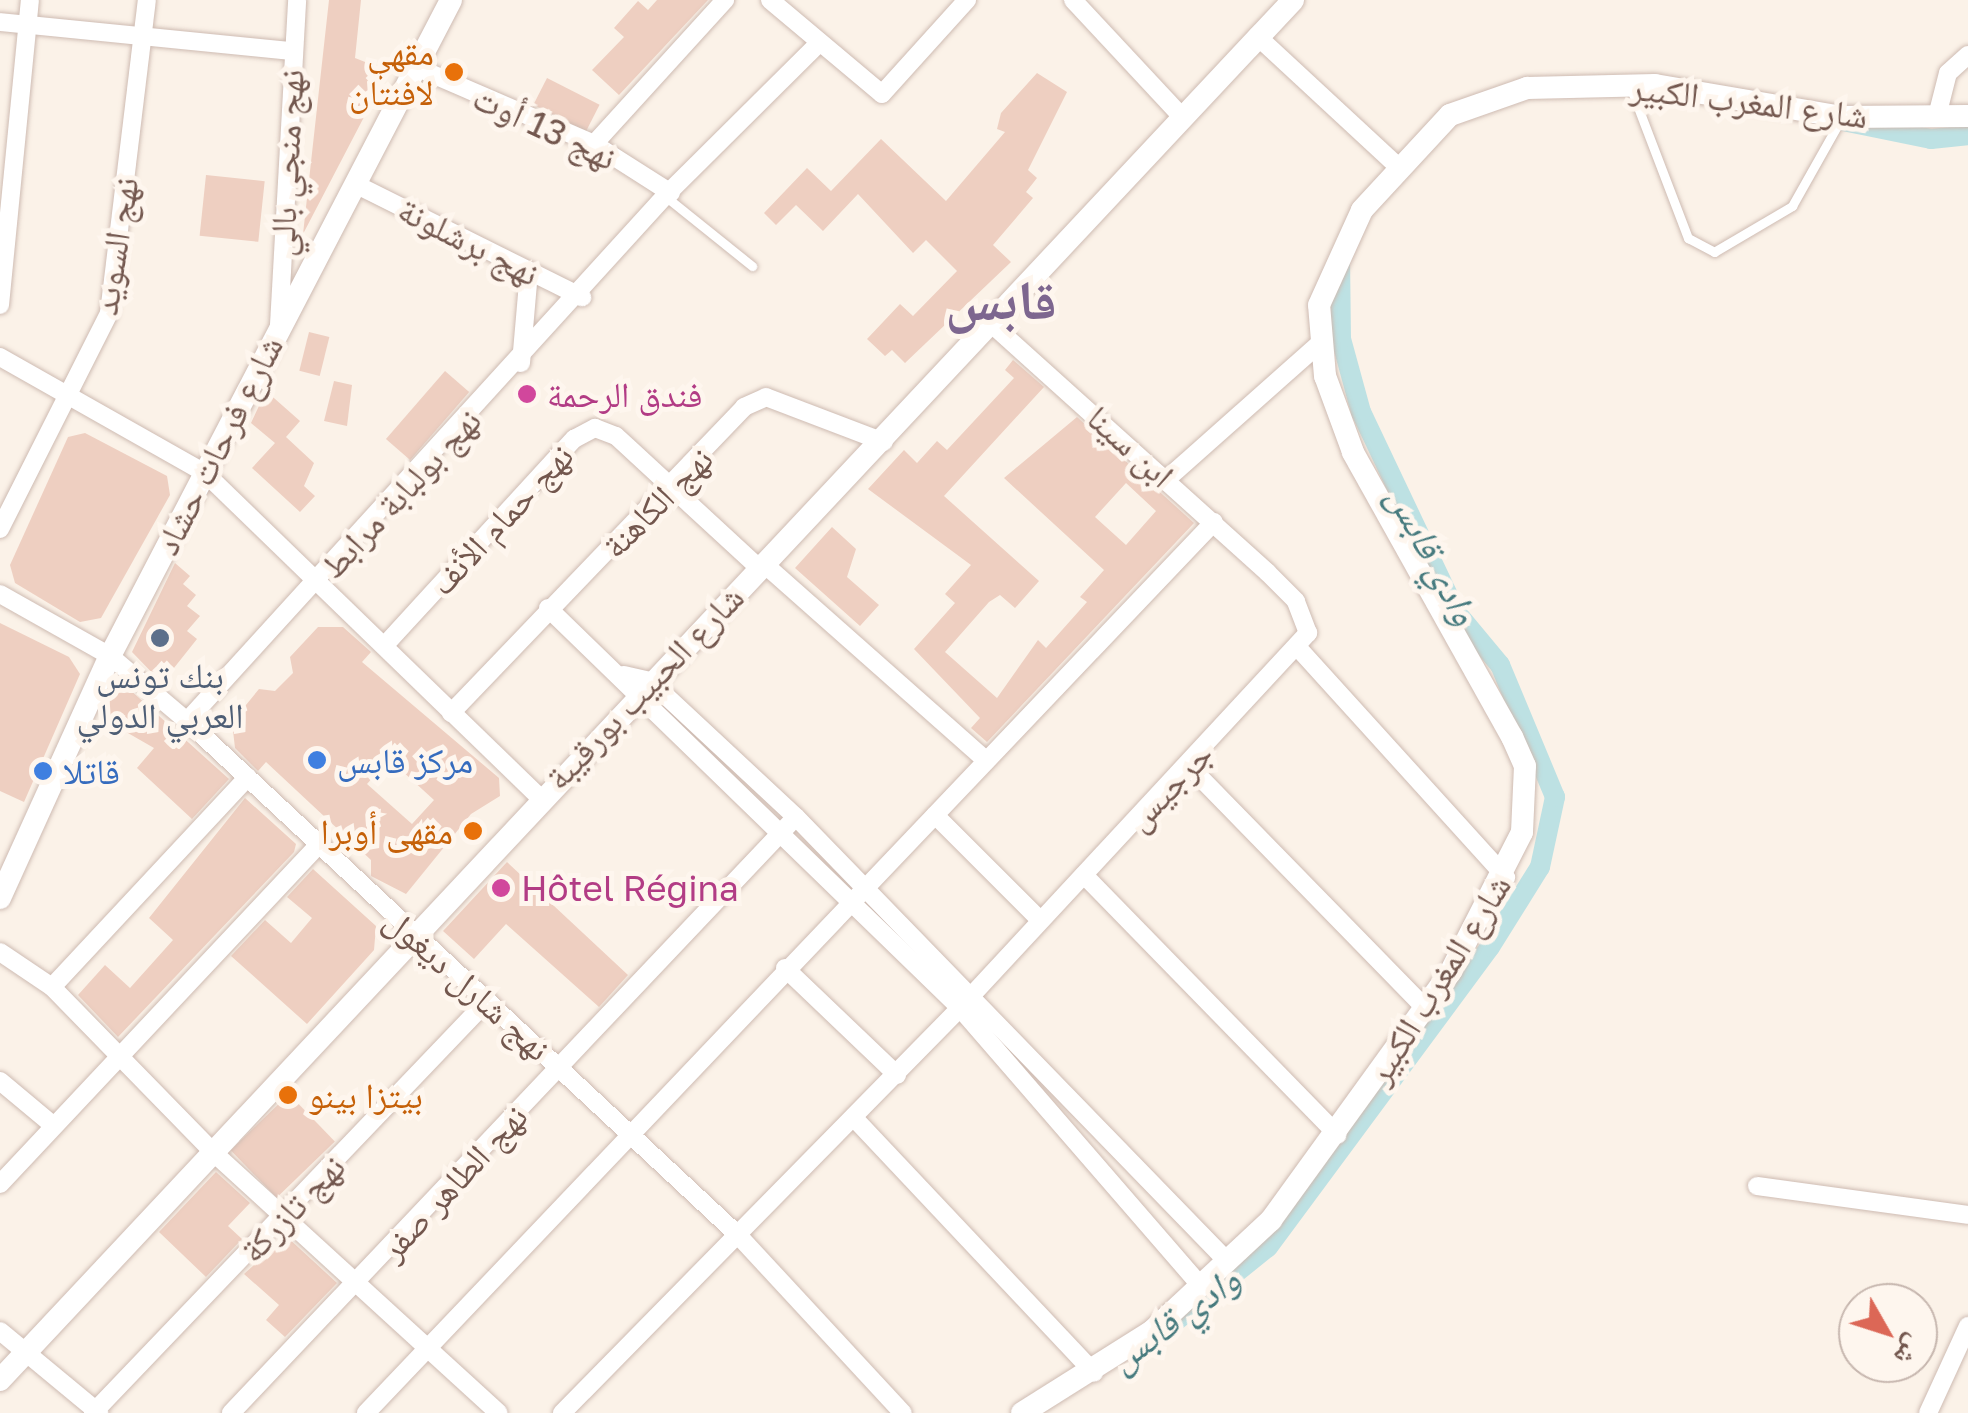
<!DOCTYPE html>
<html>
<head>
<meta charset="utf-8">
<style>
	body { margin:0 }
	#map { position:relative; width:1968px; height:1413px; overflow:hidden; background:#fbf2e8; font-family:"Golos Text","Noto Naskh Arabic",sans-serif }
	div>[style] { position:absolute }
	.canal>* { height:20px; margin:-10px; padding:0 10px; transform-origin:10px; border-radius:10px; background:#bde1e3 }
	.building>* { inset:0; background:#eecfc1; transform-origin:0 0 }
	.roads { filter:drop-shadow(0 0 2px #cebbb2) drop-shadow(0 0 2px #cebbb2) }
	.service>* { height:9px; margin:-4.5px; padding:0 4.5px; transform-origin:4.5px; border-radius:4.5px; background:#fff }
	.minor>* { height:18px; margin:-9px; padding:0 9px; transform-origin:9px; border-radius:9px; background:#fff }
	.tertiary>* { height:22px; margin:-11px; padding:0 11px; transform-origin:11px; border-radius:11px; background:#fff }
	.dots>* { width:28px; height:28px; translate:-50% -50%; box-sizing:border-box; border:5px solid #fef6ee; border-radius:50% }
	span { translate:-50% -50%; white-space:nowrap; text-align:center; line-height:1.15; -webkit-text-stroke:10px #fef6ee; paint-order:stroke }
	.food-label { font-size:35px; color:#c56008 }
	.right { translate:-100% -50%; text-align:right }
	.left { translate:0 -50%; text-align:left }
	.street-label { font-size:35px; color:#73574e }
	.hotel-label { font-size:35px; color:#b23c85 }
	.service-label { font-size:35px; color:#4e5e75 }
	.shop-label { font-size:35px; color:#366cbe }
	.water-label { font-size:38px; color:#467a7e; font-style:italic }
	.town-label { font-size:55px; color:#7d668f; font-weight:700 }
	.north { position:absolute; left:1838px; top:1283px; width:100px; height:100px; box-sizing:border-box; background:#fef6ee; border:2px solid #c6b6ae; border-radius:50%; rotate:129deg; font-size:28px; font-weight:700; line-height:40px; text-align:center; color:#73574e }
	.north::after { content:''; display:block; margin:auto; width:35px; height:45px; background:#dc6756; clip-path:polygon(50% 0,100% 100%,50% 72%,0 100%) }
</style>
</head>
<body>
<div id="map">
	<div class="canal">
		<div style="left:1838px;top:120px;width:95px;rotate:11.5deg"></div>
		<div style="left:1931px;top:139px;width:37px;rotate:-6deg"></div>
		<div style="left:1156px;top:1337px;width:144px;rotate:-38.8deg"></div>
		<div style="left:1268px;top:1247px;width:373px;rotate:-53.5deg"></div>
		<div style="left:1490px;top:947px;width:94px;rotate:-58deg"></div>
		<div style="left:1540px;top:867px;width:72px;rotate:-77.9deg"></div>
		<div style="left:1555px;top:797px;width:143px;rotate:-112.6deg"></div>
		<div style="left:1500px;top:665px;width:69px;rotate:-129.7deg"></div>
		<div style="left:1456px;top:612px;width:221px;rotate:-115.4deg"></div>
		<div style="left:1361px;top:412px;width:76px;rotate:-105.3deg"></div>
		<div style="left:1341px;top:339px;width:77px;rotate:-90.7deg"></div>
	</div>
	<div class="building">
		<div style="clip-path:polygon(329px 0,361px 0,355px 58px,388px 71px,303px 234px)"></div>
		<div style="clip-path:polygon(657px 0,708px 0,619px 95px,592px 70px,624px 37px,614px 28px,638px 1px,648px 10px)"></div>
		<div style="clip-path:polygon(1037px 73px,1067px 92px,1028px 170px,1037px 178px,1026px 192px,1033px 198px,993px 245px,1011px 262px,905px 363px,892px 350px,885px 356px,867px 339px,900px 304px,913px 316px,957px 271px,926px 240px,913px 253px,858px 194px,823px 231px,796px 205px,776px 225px,764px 213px,807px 168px,831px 191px,881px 139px,946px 201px,1005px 132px,997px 129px,1001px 113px)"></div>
		<div style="left:547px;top:78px;width:59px;height:30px;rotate:27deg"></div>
		<div style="left:206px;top:175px;width:59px;height:61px;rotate:6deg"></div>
		<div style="left:309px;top:332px;width:21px;height:40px;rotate:14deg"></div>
		<div style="clip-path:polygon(evenodd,1013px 360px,1044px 387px,944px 496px,1039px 581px,1015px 608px,1000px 595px,989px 602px,945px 652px,997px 698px,1038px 640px,1046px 648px,1087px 602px,1080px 597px,1104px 570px,1004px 478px,1077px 417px,1194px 523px,987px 742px,971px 728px,980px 718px,914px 649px,955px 603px,945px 594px,971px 565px,868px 489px,904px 450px,917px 463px,937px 441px,947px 450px,1014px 378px,1005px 370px,1013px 360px,1126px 483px,1156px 511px,1126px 545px,1095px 517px,1126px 483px)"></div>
		<div style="left:445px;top:371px;width:32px;height:90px;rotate:41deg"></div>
		<div style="clip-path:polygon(334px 381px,352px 385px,347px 426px,324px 421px)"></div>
		<div style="clip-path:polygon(266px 391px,300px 421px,286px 437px,314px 463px,304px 486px,315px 496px,300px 512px,252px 468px,275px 443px,251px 423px)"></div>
		<div style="clip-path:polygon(85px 433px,167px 476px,170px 495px,101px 618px,80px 622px,15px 583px,10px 565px,68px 437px)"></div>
		<div style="clip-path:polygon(832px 527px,856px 549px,847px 577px,879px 605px,860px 626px,795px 568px)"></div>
		<div style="clip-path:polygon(175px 563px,190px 576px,183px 584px,196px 595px,187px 606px,200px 616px,187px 631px,197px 639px,162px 683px,132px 652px)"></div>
		<div style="clip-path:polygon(0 623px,69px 657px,80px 674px,24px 802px,0 791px)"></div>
		<div style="clip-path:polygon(evenodd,318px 627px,343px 627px,371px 652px,362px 662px,499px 778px,500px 796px,471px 814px,406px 894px,371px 876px,371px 860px,266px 762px,258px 771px,235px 748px,232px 722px,259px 689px,275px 691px,293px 673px,290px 657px,318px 627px,389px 759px,434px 800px,412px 824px,367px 784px,389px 759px)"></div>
		<div style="clip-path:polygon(118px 679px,229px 779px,192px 819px,137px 768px,154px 748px,100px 717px)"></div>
		<div style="clip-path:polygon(245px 798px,296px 844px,294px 852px,118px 1037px,78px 995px,105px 965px,130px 988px,173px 940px,149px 918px)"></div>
		<div style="clip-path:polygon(507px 862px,628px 975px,599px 1007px,506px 924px,474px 959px,443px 931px)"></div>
		<div style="clip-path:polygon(313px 869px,376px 926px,374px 950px,307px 1024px,231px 956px,265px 920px,291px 943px,312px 918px,287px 897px)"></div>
		<div style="left:289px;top:1094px;width:66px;height:81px;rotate:46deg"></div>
		<div style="clip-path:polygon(216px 1172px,250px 1203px,228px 1226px,242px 1239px,206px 1277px,159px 1232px)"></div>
		<div style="clip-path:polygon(286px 1236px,337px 1283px,285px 1337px,266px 1320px,279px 1305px,244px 1274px)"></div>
	</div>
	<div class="roads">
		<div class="service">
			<div style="left:1631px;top:89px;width:160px;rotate:69.1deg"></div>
			<div style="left:1688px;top:238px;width:30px;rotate:28deg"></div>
			<div style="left:1714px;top:252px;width:91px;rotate:-30.5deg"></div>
			<div style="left:1792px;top:206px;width:100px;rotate:-60.6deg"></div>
			<div style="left:665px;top:196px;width:112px;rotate:38.8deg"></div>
		</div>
		<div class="minor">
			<div style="left:770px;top:0;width:146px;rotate:40deg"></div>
			<div style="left:882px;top:94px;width:127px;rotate:-47.9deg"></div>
			<div style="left:1073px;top:0;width:160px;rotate:47deg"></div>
			<div style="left:0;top:22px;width:292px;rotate:5.7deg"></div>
			<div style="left:1257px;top:36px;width:188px;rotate:42.8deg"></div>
			<div style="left:416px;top:67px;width:194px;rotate:23.4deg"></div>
			<div style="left:594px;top:144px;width:91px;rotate:32.5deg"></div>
			<div style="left:1937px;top:116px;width:44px;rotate:-75.7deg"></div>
			<div style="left:1948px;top:73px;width:27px;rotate:-42deg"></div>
			<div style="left:594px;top:144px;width:195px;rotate:-47.7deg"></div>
			<div style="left:355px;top:184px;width:254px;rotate:26.5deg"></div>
			<div style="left:0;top:305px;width:306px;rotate:-84.4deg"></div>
			<div style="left:279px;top:325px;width:325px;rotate:-86.8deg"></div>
			<div style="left:0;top:357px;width:236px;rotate:29.5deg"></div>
			<div style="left:205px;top:473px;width:464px;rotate:44.1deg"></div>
			<div style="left:521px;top:363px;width:92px;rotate:-85deg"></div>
			<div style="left:1168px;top:478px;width:200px;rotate:-41.6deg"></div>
			<div style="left:0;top:529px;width:242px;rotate:-63.2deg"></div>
			<div style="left:109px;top:313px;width:315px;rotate:-83.1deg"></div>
			<div style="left:763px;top:563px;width:298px;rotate:41.5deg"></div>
			<div style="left:0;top:594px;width:126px;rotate:29.4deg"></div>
			<div style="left:110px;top:656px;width:101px;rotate:40.2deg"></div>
			<div style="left:187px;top:721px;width:752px;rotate:43.01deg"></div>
			<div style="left:737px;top:1234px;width:244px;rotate:47.2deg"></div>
			<div style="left:548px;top:608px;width:574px;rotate:44.15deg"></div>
			<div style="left:960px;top:1008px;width:369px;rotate:49.1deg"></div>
			<div style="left:385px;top:645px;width:280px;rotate:-47.5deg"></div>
			<div style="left:574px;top:439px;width:24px;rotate:-28deg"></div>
			<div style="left:595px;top:428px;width:22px;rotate:21deg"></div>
			<div style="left:616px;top:436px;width:195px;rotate:42.7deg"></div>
			<div style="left:1300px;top:650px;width:307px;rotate:47.8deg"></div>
			<div style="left:624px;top:675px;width:27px;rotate:13deg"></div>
			<div style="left:650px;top:681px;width:200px;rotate:43deg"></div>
			<div style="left:796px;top:817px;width:620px;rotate:45.85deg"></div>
			<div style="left:451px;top:713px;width:424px;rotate:-46.2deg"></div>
			<div style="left:744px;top:407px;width:24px;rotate:-24deg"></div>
			<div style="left:766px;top:397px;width:126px;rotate:20.9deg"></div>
			<div style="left:187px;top:721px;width:710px;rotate:-47.68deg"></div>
			<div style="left:665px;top:196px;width:214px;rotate:-44.8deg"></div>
			<div style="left:1189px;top:766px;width:339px;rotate:45.7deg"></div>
			<div style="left:935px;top:815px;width:148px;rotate:45deg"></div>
			<div style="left:1084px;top:875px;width:363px;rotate:45.7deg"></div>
			<div style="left:0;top:952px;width:63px;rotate:33.9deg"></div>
			<div style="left:52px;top:987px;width:233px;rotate:45.7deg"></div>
			<div style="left:215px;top:1154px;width:384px;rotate:42.4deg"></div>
			<div style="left:785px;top:968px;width:155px;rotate:43.7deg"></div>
			<div style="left:52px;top:987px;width:287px;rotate:-47deg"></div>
			<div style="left:0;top:1081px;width:70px;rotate:39.8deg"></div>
			<div style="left:854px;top:1118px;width:350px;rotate:46.7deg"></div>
			<div style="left:0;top:1184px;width:468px;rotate:-46.8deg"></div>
			<div style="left:1757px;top:1186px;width:213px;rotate:7.8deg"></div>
			<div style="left:0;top:1331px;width:129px;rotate:39.6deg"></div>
			<div style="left:93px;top:1413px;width:571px;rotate:-46.28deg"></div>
			<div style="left:231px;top:1413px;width:814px;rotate:-46.54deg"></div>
			<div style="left:366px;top:1413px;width:1230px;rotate:-46.42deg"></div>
			<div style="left:562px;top:1413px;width:568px;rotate:-45.5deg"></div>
			<div style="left:960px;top:1008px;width:512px;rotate:-47.14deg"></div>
			<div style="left:1308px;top:633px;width:34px;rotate:-111deg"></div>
			<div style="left:1296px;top:601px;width:41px;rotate:-135deg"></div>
			<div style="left:1267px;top:572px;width:370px;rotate:-138deg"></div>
			<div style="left:1928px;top:1413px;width:96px;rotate:-65.3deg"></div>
		</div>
		<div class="tertiary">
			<div style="left:0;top:898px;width:266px;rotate:-65.6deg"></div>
			<div style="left:110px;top:656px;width:739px;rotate:-62.53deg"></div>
			<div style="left:0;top:1380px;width:1891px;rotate:-46.86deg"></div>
			<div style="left:1022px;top:1413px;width:154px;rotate:-32.2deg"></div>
			<div style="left:1152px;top:1331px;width:163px;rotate:-43deg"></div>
			<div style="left:1271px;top:1220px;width:307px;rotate:-54.1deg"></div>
			<div style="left:1451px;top:971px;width:156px;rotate:-62.9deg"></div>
			<div style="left:1522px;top:832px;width:66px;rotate:-87.4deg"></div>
			<div style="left:1525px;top:766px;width:32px;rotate:-114deg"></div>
			<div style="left:1512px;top:737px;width:326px;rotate:-119.2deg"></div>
			<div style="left:1353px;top:452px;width:81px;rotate:-110.2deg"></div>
			<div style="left:1325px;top:376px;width:71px;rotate:-94.8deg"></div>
			<div style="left:1319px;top:305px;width:104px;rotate:-65.6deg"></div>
			<div style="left:1362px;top:210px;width:129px;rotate:-47.2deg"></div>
			<div style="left:1450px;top:115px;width:82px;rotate:-19.3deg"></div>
			<div style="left:1527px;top:88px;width:128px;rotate:-1.3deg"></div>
			<div style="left:1655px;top:85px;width:190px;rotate:9.7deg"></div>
			<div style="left:1842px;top:117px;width:126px;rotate:-0.5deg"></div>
		</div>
	</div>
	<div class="dots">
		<div style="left:454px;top:72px;background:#e8710a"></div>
		<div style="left:527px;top:394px;background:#d1479c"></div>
		<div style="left:160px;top:638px;background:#5c6f8a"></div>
		<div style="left:317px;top:760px;background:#3f7fe0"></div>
		<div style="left:43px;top:771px;background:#3f7fe0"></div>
		<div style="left:473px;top:831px;background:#e8710a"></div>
		<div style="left:501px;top:888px;background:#d1479c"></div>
		<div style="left:288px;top:1095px;background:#e8710a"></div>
	</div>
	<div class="food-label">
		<span class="right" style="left:434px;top:72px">مقهي<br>لافنتان</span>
		<span class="right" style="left:453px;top:831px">مقهى أوبرا</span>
		<span class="left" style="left:308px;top:1095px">بيتزا بينو</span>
	</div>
	<div class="street-label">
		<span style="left:1749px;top:101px;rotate:7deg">شارع المغرب الكبير</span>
		<span style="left:545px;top:127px;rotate:25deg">نهج 13 أوت</span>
		<span style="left:286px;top:163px;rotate:-87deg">نهج منجي بالي</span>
		<span style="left:469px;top:241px;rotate:27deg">نهج برشلونة</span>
		<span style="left:115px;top:246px;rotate:-81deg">نهج السويد</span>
		<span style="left:218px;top:445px;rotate:-63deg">شارع فرحات حشاد</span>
		<span style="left:1131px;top:446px;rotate:42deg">ابن سينا</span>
		<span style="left:400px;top:493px;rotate:-47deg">نهج بولبابة مرابط</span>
		<span style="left:657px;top:502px;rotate:-45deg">نهج الكاهنة</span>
		<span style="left:501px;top:519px;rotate:-47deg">نهج حمام الأنف</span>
		<span style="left:644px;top:687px;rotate:-46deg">شارع الحبيب بورقيبة</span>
		<span style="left:1169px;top:786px;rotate:-46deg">جرجيس</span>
		<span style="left:1438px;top:979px;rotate:-58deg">شارع المغرب الكبير</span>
		<span style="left:468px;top:984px;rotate:42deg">نهج شارل ديغول</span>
		<span style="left:453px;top:1182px;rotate:-47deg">نهج الطاهر صفر</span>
		<span style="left:292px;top:1208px;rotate:-46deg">نهج تازركة</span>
	</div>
	<div class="hotel-label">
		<span class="left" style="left:547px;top:394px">فندق الرحمة</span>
		<span class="left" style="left:521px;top:888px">Hôtel Régina</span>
	</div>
	<div class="service-label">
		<span style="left:160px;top:695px">بنك تونس<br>العربي الدولي</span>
	</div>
	<div class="shop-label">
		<span class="left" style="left:337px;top:760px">مركز قابس</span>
		<span class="left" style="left:63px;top:771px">قاتلا</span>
	</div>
	<div class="water-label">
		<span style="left:1434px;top:555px;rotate:62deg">وادي قابس</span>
		<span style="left:1174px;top:1318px;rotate:-36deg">وادي قابس</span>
	</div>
	<div class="town-label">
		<span style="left:1001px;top:300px">قابس</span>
	</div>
	<div class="north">ش</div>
</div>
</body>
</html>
